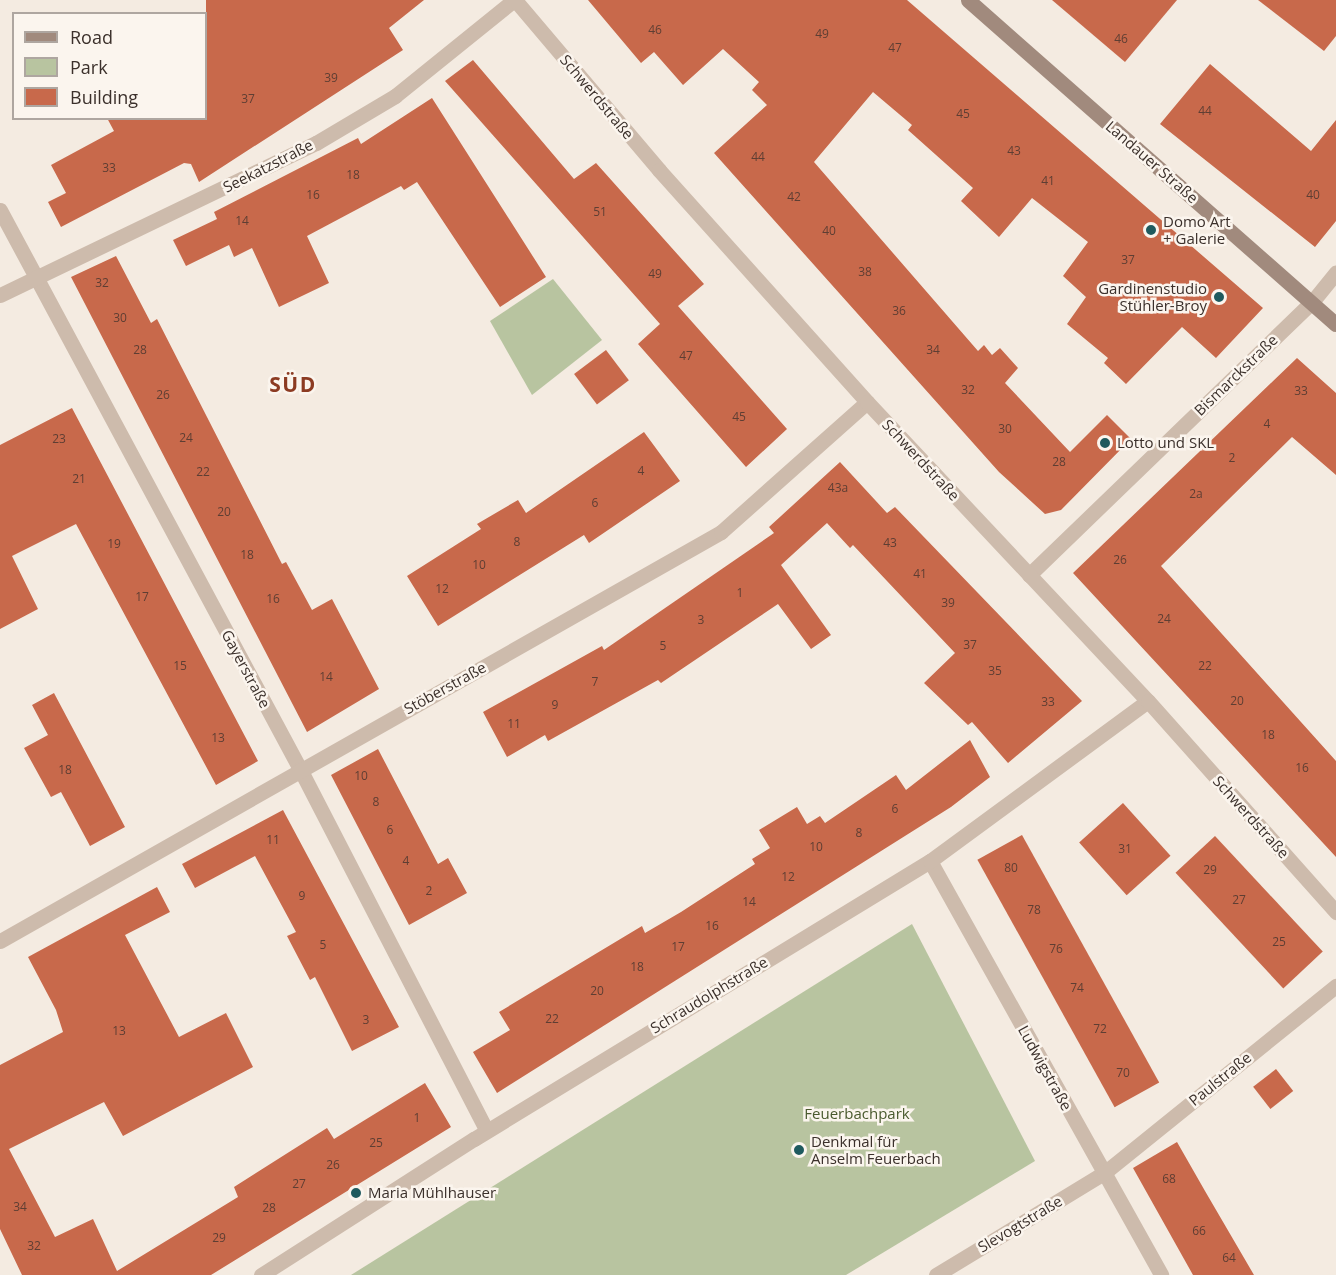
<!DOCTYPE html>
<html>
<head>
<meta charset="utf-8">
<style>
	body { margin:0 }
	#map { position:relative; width:1336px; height:1275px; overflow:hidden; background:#f4ebe1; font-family:"Open Sans",sans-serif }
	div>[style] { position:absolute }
	.green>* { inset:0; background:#b8c4a0 }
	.building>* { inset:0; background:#c8694b; transform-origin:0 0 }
	.minor>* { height:15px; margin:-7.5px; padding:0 7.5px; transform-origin:7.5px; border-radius:7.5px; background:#cdbbac }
	.tertiary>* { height:15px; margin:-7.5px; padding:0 7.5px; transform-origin:7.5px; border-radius:7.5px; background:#cdbbac }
	.secondary>* { height:15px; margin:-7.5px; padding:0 7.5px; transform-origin:7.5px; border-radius:7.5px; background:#a18a7d }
	.dots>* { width:16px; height:16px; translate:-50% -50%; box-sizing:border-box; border:3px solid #fbf5ee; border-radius:50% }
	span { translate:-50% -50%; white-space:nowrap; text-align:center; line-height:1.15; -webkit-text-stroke:5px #fbf5ee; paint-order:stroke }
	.number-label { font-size:12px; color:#5e3e33 }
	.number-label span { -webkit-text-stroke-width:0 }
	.street-label { font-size:15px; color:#3b302b }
	.poi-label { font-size:15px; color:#3b302b }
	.left { translate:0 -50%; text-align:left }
	.right { translate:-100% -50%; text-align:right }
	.park-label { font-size:15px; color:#4a5a2e }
	.district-label { font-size:21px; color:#8c3b22; font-weight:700; letter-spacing:1.5px }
	.legend { position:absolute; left:12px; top:12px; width:195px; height:108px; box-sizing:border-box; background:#fbf5ee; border:2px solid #aea6a0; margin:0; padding:8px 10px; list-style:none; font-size:18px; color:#3b302b }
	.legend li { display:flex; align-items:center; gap:12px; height:30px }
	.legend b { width:30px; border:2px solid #aea6a0 }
</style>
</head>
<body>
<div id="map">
	<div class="green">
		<div style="clip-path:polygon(553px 279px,602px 340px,532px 395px,490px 321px)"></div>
		<div style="clip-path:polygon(912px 924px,1035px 1161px,846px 1275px,351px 1275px)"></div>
	</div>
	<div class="building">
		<div style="clip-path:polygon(206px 0,424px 0,389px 28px,403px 50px,199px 182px,191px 164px,184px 163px,61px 227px,48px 202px,66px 193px,51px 165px,114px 131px,107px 118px,206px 118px)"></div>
		<div style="clip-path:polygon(588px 0,907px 0,1263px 308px,1216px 358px,1182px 327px,1126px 384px,1104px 363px,1108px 358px,1067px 324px,1086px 297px,1063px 276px,1088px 242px,1032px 198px,999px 237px,961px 201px,973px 188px,908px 130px,912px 125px,873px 92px,814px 162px,978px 351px,984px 345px,992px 355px,1000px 348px,1018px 368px,1005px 383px,1070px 452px,1107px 415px,1131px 439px,1061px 510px,1045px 514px,999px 472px,714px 153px,767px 105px,752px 90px,759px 82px,723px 49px,683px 85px,654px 52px,641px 63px)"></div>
		<div style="clip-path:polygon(1052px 0,1177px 0,1125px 62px)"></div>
		<div style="clip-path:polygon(1258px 0,1336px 0,1336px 36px,1324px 51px)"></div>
		<div style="clip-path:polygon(473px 60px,574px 179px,596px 163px,704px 284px,678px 306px,787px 429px,746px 467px,638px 344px,660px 324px,445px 81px)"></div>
		<div style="clip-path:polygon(1210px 64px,1311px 151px,1336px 120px,1336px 221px,1315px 247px,1160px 124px)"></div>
		<div style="clip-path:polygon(432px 98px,546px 277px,500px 307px,417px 182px,404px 190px,401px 186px,307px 236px,329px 283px,279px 307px,252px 248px,234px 257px,229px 245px,186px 266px,173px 240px,217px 219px,214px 212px,358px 138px,361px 144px)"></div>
		<div style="clip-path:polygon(116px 256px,151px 323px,157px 319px,282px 564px,286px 562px,312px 610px,332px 599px,379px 689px,307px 732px,71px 277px)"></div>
		<div style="left:606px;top:350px;width:38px;height:40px;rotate:53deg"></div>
		<div style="clip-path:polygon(1297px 358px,1336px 393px,1336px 475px,1292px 437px,1161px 566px,1336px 761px,1336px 857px,1073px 573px)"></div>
		<div style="clip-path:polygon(72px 408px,258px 761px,216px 785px,76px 524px,12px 556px,38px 609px,0 629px,0 445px)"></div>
		<div style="clip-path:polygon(644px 432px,680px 481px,589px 543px,584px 535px,438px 626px,407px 576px,481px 529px,477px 524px,518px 500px,526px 513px)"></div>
		<div style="clip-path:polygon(840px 462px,887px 513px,895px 507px,1082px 701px,1008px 763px,972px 722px,968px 725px,924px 683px,955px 653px,853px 545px,850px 548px,827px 523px,781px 565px,831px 635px,811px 649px,778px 604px,661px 683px,658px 680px,548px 741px,545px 735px,507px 757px,483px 712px,602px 646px,604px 650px,774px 533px,769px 527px)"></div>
		<div style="clip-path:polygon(54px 693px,125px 827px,90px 846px,61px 792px,51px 797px,24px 748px,48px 735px,32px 705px)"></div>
		<div style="clip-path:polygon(970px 740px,990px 777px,951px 807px,497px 1093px,473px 1052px,510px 1030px,499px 1012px,642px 926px,645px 933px,681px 912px,755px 864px,752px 859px,770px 848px,759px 830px,797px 807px,807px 824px,820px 816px,825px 823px,896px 775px,906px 790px)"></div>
		<div style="clip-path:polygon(378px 749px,438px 864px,448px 858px,467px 893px,409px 925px,331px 775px)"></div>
		<div style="left:1123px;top:803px;width:71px;height:59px;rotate:48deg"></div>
		<div style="clip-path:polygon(283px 810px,399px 1027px,352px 1051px,315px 977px,310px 980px,287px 936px,296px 932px,255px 856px,195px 888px,182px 864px)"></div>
		<div style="left:1022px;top:835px;width:283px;height:51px;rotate:61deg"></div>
		<div style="left:1215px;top:836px;width:158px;height:54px;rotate:47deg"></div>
		<div style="clip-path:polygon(157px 887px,170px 912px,125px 935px,179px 1037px,226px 1013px,253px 1067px,123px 1136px,104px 1102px,9px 1149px,55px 1237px,93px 1219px,117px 1271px,238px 1197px,234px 1187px,327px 1128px,334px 1139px,425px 1083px,451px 1127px,211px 1275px,22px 1275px,0 1229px,0 1065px,63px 1032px,56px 1010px,28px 957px)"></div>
		<div style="left:1276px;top:1069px;width:28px;height:29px;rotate:52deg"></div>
		<div style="clip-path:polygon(1177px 1142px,1205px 1191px,1254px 1275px,1193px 1275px,1133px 1168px)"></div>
	</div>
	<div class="minor">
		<div style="left:0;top:210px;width:634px;rotate:61.78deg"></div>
		<div style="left:300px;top:769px;width:407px;rotate:62.7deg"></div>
		<div style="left:0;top:295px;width:351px;rotate:-25.7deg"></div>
		<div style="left:316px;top:143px;width:92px;rotate:-30.7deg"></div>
		<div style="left:395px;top:96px;width:153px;rotate:-38.9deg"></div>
		<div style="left:1029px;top:575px;width:393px;rotate:-44deg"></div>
		<div style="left:1312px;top:302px;width:38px;rotate:-51deg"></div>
		<div style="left:930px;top:861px;width:474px;rotate:60.8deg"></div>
		<div style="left:0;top:941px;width:829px;rotate:-29.56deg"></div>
		<div style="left:721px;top:532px;width:195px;rotate:-41.7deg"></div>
		<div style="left:261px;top:1275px;width:253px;rotate:-32.6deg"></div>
		<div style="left:474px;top:1139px;width:534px;rotate:-31.37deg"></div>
		<div style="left:930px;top:861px;width:270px;rotate:-36.3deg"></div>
		<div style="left:936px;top:1275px;width:197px;rotate:-31.3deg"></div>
		<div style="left:1104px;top:1173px;width:298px;rotate:-38.9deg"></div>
	</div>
	<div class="tertiary">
		<div style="left:515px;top:0;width:223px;rotate:49.7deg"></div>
		<div style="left:659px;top:170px;width:312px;rotate:48.1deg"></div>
		<div style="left:867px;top:402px;width:410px;rotate:46.8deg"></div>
		<div style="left:1148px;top:701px;width:283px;rotate:48.3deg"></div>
	</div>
	<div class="secondary">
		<div style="left:968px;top:0;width:490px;rotate:41.4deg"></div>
	</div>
	<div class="dots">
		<div style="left:1151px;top:230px;background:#1f5a5e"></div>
		<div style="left:1219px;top:297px;background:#1f5a5e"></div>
		<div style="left:1105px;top:443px;background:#1f5a5e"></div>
		<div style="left:799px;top:1150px;background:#1f5a5e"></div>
		<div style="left:356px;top:1193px;background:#1f5a5e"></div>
	</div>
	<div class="number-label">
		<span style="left:655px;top:30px">46</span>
		<span style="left:822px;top:34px">49</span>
		<span style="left:1121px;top:39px">46</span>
		<span style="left:895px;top:48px">47</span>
		<span style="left:331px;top:78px">39</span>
		<span style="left:248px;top:99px">37</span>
		<span style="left:1205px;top:111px">44</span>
		<span style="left:963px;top:114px">45</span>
		<span style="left:1014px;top:151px">43</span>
		<span style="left:758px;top:157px">44</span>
		<span style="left:109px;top:168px">33</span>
		<span style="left:353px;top:175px">18</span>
		<span style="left:1048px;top:181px">41</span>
		<span style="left:313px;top:195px">16</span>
		<span style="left:1313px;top:195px">40</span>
		<span style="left:794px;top:197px">42</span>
		<span style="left:600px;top:212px">51</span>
		<span style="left:242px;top:221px">14</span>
		<span style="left:829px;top:231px">40</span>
		<span style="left:1128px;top:260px">37</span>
		<span style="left:865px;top:272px">38</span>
		<span style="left:655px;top:274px">49</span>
		<span style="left:102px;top:283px">32</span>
		<span style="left:899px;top:311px">36</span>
		<span style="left:120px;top:318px">30</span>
		<span style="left:140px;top:350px">28</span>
		<span style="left:933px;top:350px">34</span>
		<span style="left:686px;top:356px">47</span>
		<span style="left:968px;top:390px">32</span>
		<span style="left:1301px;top:391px">33</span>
		<span style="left:163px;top:395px">26</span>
		<span style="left:739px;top:417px">45</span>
		<span style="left:1267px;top:424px">4</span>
		<span style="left:1005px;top:429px">30</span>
		<span style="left:186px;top:438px">24</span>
		<span style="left:59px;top:439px">23</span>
		<span style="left:1232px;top:458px">2</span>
		<span style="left:1059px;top:462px">28</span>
		<span style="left:641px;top:471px">4</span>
		<span style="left:203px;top:472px">22</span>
		<span style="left:79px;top:479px">21</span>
		<span style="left:838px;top:488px">43a</span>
		<span style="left:1196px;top:494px">2a</span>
		<span style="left:595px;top:503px">6</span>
		<span style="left:224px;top:512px">20</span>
		<span style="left:517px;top:542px">8</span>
		<span style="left:890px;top:543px">43</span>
		<span style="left:114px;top:544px">19</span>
		<span style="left:247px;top:555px">18</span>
		<span style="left:1120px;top:560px">26</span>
		<span style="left:479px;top:565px">10</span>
		<span style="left:920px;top:574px">41</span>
		<span style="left:442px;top:589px">12</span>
		<span style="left:740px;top:593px">1</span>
		<span style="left:142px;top:597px">17</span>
		<span style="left:273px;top:599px">16</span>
		<span style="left:948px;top:603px">39</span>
		<span style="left:1164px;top:619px">24</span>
		<span style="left:701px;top:620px">3</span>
		<span style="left:970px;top:645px">37</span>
		<span style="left:663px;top:646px">5</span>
		<span style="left:180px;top:666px">15</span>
		<span style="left:1205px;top:666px">22</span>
		<span style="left:995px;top:671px">35</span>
		<span style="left:326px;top:677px">14</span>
		<span style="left:595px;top:682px">7</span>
		<span style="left:1237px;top:701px">20</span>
		<span style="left:1048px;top:702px">33</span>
		<span style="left:555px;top:705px">9</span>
		<span style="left:514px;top:724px">11</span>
		<span style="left:1268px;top:735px">18</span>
		<span style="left:218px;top:738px">13</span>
		<span style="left:1302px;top:768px">16</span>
		<span style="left:65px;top:770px">18</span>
		<span style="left:361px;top:776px">10</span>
		<span style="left:376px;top:802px">8</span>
		<span style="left:895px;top:809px">6</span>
		<span style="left:390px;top:830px">6</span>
		<span style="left:859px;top:833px">8</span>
		<span style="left:273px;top:840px">11</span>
		<span style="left:816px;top:847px">10</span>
		<span style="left:1125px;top:849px">31</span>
		<span style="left:406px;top:861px">4</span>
		<span style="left:1011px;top:868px">80</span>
		<span style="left:1210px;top:870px">29</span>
		<span style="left:788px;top:877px">12</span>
		<span style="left:429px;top:891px">2</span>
		<span style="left:302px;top:896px">9</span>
		<span style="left:1239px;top:900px">27</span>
		<span style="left:749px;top:902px">14</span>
		<span style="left:1034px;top:910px">78</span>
		<span style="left:712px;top:926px">16</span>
		<span style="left:1279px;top:942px">25</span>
		<span style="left:323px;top:945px">5</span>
		<span style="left:678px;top:947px">17</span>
		<span style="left:1056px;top:949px">76</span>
		<span style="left:637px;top:967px">18</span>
		<span style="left:1077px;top:988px">74</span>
		<span style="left:597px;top:991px">20</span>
		<span style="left:552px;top:1019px">22</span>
		<span style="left:366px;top:1020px">3</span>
		<span style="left:1100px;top:1029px">72</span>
		<span style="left:119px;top:1031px">13</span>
		<span style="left:1123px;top:1073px">70</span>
		<span style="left:417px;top:1118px">1</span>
		<span style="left:376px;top:1143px">25</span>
		<span style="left:333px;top:1165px">26</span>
		<span style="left:1169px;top:1179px">68</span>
		<span style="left:299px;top:1184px">27</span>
		<span style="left:20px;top:1207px">34</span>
		<span style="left:269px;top:1208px">28</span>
		<span style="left:1199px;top:1231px">66</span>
		<span style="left:219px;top:1238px">29</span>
		<span style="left:34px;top:1246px">32</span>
		<span style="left:1229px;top:1258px">64</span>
	</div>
	<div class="street-label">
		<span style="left:597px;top:97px;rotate:50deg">Schwerdstraße</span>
		<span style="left:1152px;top:162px;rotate:41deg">Landauer Straße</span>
		<span style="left:268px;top:166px;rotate:-27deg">Seekatzstraße</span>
		<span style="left:1236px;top:375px;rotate:-44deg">Bismarckstraße</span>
		<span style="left:921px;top:460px;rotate:47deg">Schwerdstraße</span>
		<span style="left:246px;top:669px;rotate:62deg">Gayerstraße</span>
		<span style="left:445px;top:688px;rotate:-29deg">Stöberstraße</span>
		<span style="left:1251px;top:817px;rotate:48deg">Schwerdstraße</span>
		<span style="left:709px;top:995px;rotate:-31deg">Schraudolphstraße</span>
		<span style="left:1045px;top:1068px;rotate:61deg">Ludwigstraße</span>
		<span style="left:1220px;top:1079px;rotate:-39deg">Paulstraße</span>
		<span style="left:1020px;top:1224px;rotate:-31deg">Slevogtstraße</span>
	</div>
	<div class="poi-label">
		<span class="left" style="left:1163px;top:230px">Domo Art<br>+ Galerie</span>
		<span class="right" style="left:1207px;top:297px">Gardinenstudio<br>Stühler-Broy</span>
		<span class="left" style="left:1117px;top:443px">Lotto und SKL</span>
		<span class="left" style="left:811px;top:1150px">Denkmal für<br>Anselm Feuerbach</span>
		<span class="left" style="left:368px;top:1193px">Maria Mühlhauser</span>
	</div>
	<div class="park-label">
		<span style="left:857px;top:1114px">Feuerbachpark</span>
	</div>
	<div class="district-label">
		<span style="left:293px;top:384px">SÜD</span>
	</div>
	<ul class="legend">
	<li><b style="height:8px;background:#a18a7d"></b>Road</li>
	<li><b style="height:16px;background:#b8c4a0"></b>Park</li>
	<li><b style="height:16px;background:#c8694b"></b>Building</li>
	</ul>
</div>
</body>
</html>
